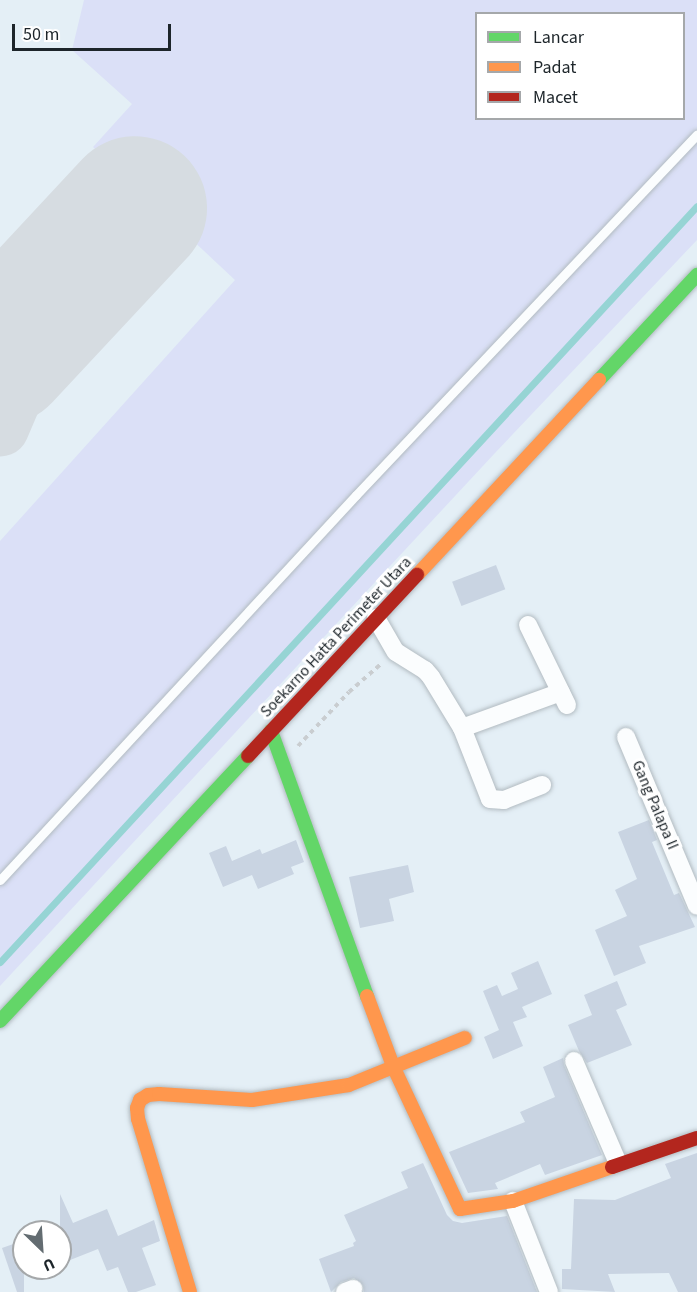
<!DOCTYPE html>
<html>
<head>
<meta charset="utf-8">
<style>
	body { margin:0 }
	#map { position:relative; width:697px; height:1292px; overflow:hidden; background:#e4eff6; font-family:"Source Sans 3",sans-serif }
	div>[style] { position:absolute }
	.green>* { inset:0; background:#dbe0f7 }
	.stream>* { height:7px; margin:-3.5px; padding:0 3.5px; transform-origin:3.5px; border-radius:3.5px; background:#96d4d4 }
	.taxiway>* { height:57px; margin:-28.5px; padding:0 28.5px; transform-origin:28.5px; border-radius:28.5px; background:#d6dce1 }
	.runway>* { height:144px; margin:-72px; padding:0 72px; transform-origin:72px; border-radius:72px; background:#d6dce1 }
	.building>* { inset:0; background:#c9d4e2; transform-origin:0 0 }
	.path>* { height:4px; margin-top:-2px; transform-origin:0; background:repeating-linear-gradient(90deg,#c9cdd0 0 4.5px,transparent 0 9px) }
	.roads { filter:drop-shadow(0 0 2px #b2bbc1) drop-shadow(0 0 2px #b2bbc1) }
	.lane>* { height:9px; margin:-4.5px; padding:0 4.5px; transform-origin:4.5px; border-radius:4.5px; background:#fbfdfe }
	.street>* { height:18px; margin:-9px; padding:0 9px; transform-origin:9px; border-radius:9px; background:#fbfdfe }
	.fast>* { height:14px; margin:-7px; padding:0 7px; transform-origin:7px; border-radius:7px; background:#63d668 }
	.slow>* { height:14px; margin:-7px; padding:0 7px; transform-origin:7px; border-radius:7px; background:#ff974d }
	.jam>* { height:14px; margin:-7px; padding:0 7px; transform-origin:7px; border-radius:7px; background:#b3261e }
	span { translate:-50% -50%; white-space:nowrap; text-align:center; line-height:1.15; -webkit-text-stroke:6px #fff; paint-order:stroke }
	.street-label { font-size:16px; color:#1d252a }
	.legend { position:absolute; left:475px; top:12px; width:210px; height:108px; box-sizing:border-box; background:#fff; border:2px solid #a5a8aa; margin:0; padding:8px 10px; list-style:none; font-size:18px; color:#1d252a }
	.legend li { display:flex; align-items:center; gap:12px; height:30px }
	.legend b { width:30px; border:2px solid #a5a8aa }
	.north { position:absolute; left:12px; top:1220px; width:60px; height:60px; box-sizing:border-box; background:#fff; border:2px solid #a5a8aa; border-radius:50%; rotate:155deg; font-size:16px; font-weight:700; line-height:24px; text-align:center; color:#1d252a }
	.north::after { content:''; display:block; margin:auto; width:21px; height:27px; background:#636c71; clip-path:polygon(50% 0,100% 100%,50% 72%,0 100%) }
	.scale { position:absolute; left:12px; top:24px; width:159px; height:27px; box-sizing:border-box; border:3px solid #1d252a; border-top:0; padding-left:8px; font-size:18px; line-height:21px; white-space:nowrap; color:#1d252a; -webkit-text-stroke:4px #fff; paint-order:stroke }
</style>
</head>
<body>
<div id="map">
	<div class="green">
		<div style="clip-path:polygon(evenodd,84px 0,697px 0,697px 240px,495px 453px,0 986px,0 541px,235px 280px,93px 147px,132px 104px,72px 50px,84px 0,476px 14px,684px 14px,684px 118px,476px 118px,476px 14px)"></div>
	</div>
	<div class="stream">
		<div style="left:0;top:962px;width:1028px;rotate:-47.33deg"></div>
	</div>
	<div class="taxiway">
		<div style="left:0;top:310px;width:25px;rotate:63deg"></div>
		<div style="left:11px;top:332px;width:42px;rotate:81.9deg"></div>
		<div style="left:17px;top:374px;width:23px;rotate:100deg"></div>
		<div style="left:13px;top:397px;width:33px;rotate:113deg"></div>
	</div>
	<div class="runway">
		<div style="left:0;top:353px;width:198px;rotate:-47deg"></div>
	</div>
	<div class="building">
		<div style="left:496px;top:565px;width:26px;height:47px;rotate:69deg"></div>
		<div style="clip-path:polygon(649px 820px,657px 840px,652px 842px,674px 895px,679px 893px,695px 927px,639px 946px,646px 963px,614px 976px,595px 930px,627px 916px,615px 890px,637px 879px,618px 832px)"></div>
		<div style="clip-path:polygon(296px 840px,304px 862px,291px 867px,294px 874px,258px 889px,252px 875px,223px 887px,209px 853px,226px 846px,232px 861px,260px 849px,262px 854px)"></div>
		<div style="clip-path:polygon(408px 865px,414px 892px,389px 899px,394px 921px,360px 928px,349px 877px)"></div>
		<div style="clip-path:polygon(538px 961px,552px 994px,522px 1007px,527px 1017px,513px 1022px,523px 1046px,493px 1059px,484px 1037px,499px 1030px,483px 991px,497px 985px,502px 996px,518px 989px,511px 973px)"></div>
		<div style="clip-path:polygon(617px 981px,627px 1005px,616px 1010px,632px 1045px,587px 1063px,579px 1051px,568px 1025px,592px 1015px,584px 995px)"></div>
		<div style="clip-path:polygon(563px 1058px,564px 1065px,602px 1155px,545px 1175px,540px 1164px,495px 1183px,498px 1189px,468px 1193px,449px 1152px,525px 1122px,520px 1112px,555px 1097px,543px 1067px)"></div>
		<div style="clip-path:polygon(697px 1153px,697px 1292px,678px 1292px,669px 1273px,608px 1274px,615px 1292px,562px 1289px,562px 1269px,571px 1269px,574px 1199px,615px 1200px,671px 1178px,665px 1164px)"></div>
		<div style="clip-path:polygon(423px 1163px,447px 1215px,453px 1221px,462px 1223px,507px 1216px,537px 1292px,364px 1292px,363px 1285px,354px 1278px,341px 1282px,331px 1292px,319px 1259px,354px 1246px,353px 1243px,356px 1241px,344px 1215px,408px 1188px,401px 1172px)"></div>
		<div style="clip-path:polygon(60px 1194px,73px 1223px,107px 1209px,118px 1236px,154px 1220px,160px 1241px,142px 1248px,156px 1285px,136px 1292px,128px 1292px,118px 1267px,107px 1271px,98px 1249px,60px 1264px)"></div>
		<div style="clip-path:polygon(19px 1242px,24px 1242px,24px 1292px,17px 1292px,2px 1248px)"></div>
	</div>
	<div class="path">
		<div style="left:298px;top:746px;width:74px;rotate:-46.6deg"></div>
		<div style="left:349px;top:692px;width:44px;rotate:-41.3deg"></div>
	</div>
	<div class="roads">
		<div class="lane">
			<div style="left:0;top:880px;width:524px;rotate:-47.24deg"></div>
			<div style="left:356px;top:495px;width:496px;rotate:-46.6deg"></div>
		</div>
		<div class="street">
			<div style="left:376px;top:618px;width:39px;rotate:60deg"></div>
			<div style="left:396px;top:652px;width:34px;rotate:32deg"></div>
			<div style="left:425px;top:670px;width:9px;rotate:49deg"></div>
			<div style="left:431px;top:677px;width:60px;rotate:58.7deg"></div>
			<div style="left:462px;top:728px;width:76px;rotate:68.5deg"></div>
			<div style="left:490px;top:799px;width:14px;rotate:4deg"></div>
			<div style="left:504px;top:800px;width:41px;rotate:-21.5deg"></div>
			<div style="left:528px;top:625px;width:89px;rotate:64deg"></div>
			<div style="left:462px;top:728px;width:105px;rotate:-20deg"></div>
			<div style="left:626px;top:737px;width:183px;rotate:67.2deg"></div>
			<div style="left:574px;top:1061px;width:111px;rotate:66.7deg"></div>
			<div style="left:513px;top:1201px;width:98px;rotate:68.4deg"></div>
			<div style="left:345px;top:1292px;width:9px;rotate:-21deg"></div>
		</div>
		<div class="fast">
			<div style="left:599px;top:380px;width:144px;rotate:-47deg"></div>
			<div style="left:271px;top:731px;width:282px;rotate:70.1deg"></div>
			<div style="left:0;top:1021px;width:363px;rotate:-46.9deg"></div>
		</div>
		<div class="slow">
			<div style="left:417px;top:575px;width:267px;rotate:-47deg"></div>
			<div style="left:367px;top:996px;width:75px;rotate:69.6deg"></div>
			<div style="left:393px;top:1066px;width:158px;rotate:64.9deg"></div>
			<div style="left:460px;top:1209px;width:54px;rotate:-8.6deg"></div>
			<div style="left:513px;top:1201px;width:105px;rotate:-19deg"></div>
			<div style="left:190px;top:1292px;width:181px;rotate:-106.7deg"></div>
			<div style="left:138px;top:1119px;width:11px;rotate:-95deg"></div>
			<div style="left:137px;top:1108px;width:9px;rotate:-69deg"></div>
			<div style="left:140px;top:1100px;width:9px;rotate:-32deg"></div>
			<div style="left:148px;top:1095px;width:11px;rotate:-5deg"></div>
			<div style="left:159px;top:1094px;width:93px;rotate:3.7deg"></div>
			<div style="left:252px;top:1100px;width:98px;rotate:-8.8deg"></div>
			<div style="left:349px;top:1085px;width:125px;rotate:-22.1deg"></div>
		</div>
		<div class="jam">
			<div style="left:248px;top:756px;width:248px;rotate:-47deg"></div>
			<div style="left:612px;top:1167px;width:90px;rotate:-18.8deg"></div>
		</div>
	</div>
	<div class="street-label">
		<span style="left:336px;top:637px;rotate:-47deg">Soekarno Hatta Perimeter Utara</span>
		<span style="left:655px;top:805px;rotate:67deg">Gang Palapa II</span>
	</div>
	<ul class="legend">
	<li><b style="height:8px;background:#63d668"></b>Lancar</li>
	<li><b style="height:8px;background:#ff974d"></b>Padat</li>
	<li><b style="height:8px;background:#b3261e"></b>Macet</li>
	</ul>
	<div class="north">U</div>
	<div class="scale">50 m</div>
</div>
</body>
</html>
